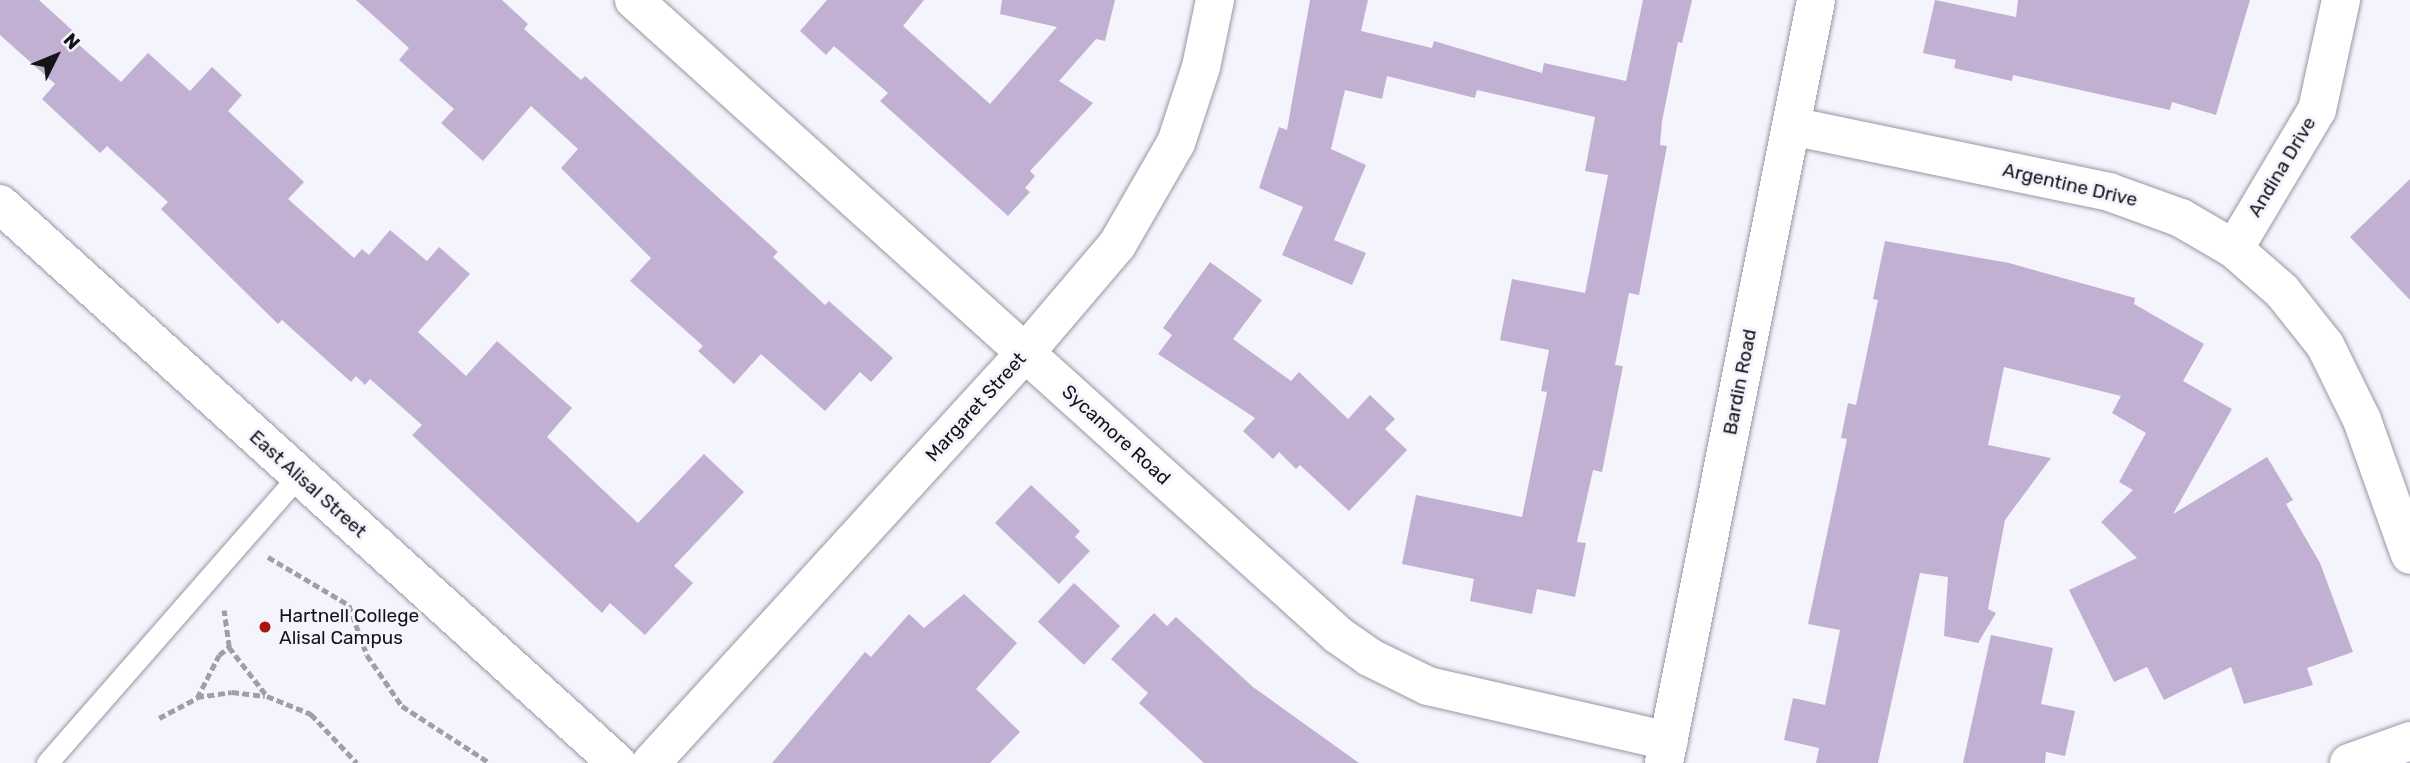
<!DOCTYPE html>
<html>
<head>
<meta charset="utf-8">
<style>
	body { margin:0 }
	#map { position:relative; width:2410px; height:763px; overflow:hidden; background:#f4f4fd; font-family:Rubik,sans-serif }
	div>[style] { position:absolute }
	.building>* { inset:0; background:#c1b0d2; transform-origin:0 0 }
	.path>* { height:4.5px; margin-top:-2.25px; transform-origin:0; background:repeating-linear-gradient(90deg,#9f9fa6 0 7px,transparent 0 10.5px) }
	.roads { filter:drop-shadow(0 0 2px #9897a5) drop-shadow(0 0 2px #9897a5) }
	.service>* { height:21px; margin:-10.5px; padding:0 10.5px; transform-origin:10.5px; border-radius:10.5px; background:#fff }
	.minor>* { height:38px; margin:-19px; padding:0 19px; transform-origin:19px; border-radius:19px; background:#fff }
	.tertiary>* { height:38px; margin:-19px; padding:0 19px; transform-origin:19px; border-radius:19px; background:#fff }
	.dots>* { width:19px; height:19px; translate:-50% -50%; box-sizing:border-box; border:4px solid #f4f4fd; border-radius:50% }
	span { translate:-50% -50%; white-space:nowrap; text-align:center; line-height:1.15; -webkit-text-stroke:6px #f4f4fd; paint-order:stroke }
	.street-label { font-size:19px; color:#141318 }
	.poi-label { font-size:19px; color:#141318 }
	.left { translate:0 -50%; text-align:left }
	.north { position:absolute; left:21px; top:21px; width:70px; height:70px; -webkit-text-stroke:5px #f4f4fd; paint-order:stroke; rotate:47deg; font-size:19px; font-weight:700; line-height:28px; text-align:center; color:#141318 }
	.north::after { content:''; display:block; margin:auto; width:24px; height:32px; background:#141318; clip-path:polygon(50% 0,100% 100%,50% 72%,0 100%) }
</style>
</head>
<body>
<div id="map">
	<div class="building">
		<div style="clip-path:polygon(0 0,39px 0,73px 31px,69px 36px,121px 82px,148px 53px,190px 91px,212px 67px,242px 95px,228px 111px,304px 182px,288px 199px,354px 258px,362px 249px,369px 255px,390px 230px,427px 261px,439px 247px,470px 274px,418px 332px,466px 376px,497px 341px,572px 408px,547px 437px,638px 523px,704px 454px,744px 492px,674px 566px,693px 583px,645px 635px,610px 603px,602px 613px,412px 435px,422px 425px,370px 379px,365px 385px,356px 376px,351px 382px,282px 320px,278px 324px,161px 209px,168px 202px,107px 146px,100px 153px,42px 99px,55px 84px,0 35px)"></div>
		<div style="clip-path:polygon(356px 0,502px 0,528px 24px,524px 29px,581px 80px,585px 76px,778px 252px,773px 257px,825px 305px,829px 301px,893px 358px,871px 382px,860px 372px,825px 411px,761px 354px,734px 384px,698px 351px,703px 346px,630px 281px,651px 258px,561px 168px,578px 149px,531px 106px,483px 161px,441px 123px,454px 109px,399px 60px,409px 48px)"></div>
		<div style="clip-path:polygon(827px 0,924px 0,903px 26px,990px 104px,1057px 27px,1000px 14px,1002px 0,1115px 0,1105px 41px,1096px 39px,1059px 81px,1093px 103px,1030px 171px,1035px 176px,1025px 188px,1030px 192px,1008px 216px,880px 101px,888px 93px,834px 46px,826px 55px,800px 31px)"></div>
		<div style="clip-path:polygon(1310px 0,1368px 0,1361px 31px,1432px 48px,1434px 41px,1542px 73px,1544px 63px,1626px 81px,1643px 0,1692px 0,1682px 43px,1678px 42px,1662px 121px,1660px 145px,1667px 146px,1639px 295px,1629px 293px,1615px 365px,1623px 366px,1602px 472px,1593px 470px,1577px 542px,1586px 543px,1575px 597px,1537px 589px,1532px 614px,1470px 601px,1474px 579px,1402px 564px,1416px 495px,1522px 517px,1547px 392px,1541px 391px,1549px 350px,1500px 340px,1512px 279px,1585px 293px,1608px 175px,1585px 171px,1595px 117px,1477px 90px,1475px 98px,1387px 76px,1382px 99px,1345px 90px,1331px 149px,1366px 165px,1334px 240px,1366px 253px,1352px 285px,1282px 255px,1303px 207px,1259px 188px,1279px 127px,1287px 130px)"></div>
		<div style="clip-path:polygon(1935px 0,2016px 17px,2018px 0,2250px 0,2216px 115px,2172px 102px,2170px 110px,2013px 75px,2012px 81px,1954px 68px,1956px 60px,1923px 53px)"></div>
		<div style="clip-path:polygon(2410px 179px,2410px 300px,2350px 237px)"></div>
		<div style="clip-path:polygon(1885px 241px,2009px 263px,2135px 298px,2134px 304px,2204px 344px,2183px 381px,2232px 409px,2173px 514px,2267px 457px,2293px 500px,2286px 504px,2320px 563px,2353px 652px,2307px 668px,2313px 685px,2244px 704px,2231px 667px,2164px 700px,2147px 667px,2114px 682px,2069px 590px,2137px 558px,2101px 522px,2133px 490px,2119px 482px,2146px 433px,2112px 413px,2121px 396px,2004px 367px,1988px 445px,2051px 458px,2005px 520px,1988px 609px,1996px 613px,1978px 643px,1944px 636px,1948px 577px,1920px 573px,1878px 763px,1816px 763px,1819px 748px,1784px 740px,1793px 698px,1825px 705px,1840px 630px,1808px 624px,1847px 439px,1841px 438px,1848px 403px,1856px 405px,1878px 300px,1873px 299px)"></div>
		<div style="clip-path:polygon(1210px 262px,1262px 300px,1233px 339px,1291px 381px,1299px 372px,1348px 419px,1370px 395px,1395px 419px,1385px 429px,1407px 450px,1349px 511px,1300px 465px,1296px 469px,1279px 452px,1273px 459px,1243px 431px,1255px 418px,1158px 354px,1172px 335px,1163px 328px)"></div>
		<div style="clip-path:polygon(1031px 485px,1080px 531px,1075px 537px,1090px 551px,1059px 584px,995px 523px)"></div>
		<div style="left:1074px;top:583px;width:63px;height:53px;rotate:43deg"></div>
		<div style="clip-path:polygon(964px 594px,1017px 643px,976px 689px,1020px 732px,990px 763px,772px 763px,865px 652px,871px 657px,909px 614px,924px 628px)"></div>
		<div style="clip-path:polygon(1154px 613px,1167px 626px,1176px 617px,1253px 687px,1359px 763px,1204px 763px,1139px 703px,1148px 693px,1111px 659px)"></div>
		<div style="clip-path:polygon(1991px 635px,2053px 648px,2041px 704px,2075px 711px,2065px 756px,2046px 752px,2045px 763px,1963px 763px)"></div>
	</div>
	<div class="path">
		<div style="left:268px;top:557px;width:94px;rotate:30.7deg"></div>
		<div style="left:349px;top:605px;width:53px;rotate:70.2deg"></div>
		<div style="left:367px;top:655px;width:62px;rotate:55.5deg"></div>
		<div style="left:402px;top:706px;width:105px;rotate:32.9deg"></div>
		<div style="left:229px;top:647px;width:62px;rotate:52.2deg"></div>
		<div style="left:267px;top:696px;width:48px;rotate:22.2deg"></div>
		<div style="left:311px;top:714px;width:67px;rotate:46.8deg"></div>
		<div style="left:197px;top:697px;width:35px;rotate:-8deg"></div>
		<div style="left:232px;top:692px;width:33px;rotate:7deg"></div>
		<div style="left:159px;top:718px;width:43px;rotate:-27.8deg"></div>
		<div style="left:197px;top:698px;width:48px;rotate:-62.9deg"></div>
		<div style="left:219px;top:655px;width:13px;rotate:-39deg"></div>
		<div style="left:229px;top:647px;width:37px;rotate:-98deg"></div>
	</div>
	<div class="roads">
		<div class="service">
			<div style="left:47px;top:763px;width:381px;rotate:-48.8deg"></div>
		</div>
		<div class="minor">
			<div style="left:634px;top:0;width:948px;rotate:42.05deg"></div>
			<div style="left:1338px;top:635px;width:38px;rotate:35deg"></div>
			<div style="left:1369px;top:657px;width:66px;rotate:26.2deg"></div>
			<div style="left:1428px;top:686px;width:247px;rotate:12.9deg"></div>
			<div style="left:1791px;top:126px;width:325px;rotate:11.7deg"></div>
			<div style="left:2109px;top:192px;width:77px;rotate:19.9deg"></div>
			<div style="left:2181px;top:218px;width:61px;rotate:30.3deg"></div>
			<div style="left:2234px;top:249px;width:64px;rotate:41.2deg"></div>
			<div style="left:2282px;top:291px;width:69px;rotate:51.5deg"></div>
			<div style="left:2325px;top:345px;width:84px;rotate:63.7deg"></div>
			<div style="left:2362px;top:420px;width:143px;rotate:70.4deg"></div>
			<div style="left:2234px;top:249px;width:162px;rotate:-59.2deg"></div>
			<div style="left:2317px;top:110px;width:113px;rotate:-77.7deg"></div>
			<div style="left:651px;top:763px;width:555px;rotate:-47.63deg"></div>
			<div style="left:1025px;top:353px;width:142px;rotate:-49.6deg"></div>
			<div style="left:1117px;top:245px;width:118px;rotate:-60deg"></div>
			<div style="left:1176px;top:143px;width:80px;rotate:-71.8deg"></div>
			<div style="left:1201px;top:67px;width:68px;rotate:-78.2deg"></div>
			<div style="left:2349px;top:763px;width:65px;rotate:-19.8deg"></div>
		</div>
		<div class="tertiary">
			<div style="left:0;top:204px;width:833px;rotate:42.18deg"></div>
			<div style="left:1664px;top:763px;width:778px;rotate:-78.73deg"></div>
		</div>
	</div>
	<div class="dots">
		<div style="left:265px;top:627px;background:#a91610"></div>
	</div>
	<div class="street-label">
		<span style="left:2282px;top:167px;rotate:-59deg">Andina Drive</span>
		<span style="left:2070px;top:185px;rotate:13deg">Argentine Drive</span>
		<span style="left:1740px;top:382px;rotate:-79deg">Bardin Road</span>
		<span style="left:976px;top:407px;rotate:-48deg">Margaret Street</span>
		<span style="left:1116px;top:435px;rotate:42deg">Sycamore Road</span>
		<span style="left:308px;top:484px;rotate:42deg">East Alisal Street</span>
	</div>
	<div class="poi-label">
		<span class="left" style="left:279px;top:627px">Hartnell College<br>Alisal Campus</span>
	</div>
	<div class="north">N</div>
</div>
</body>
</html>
